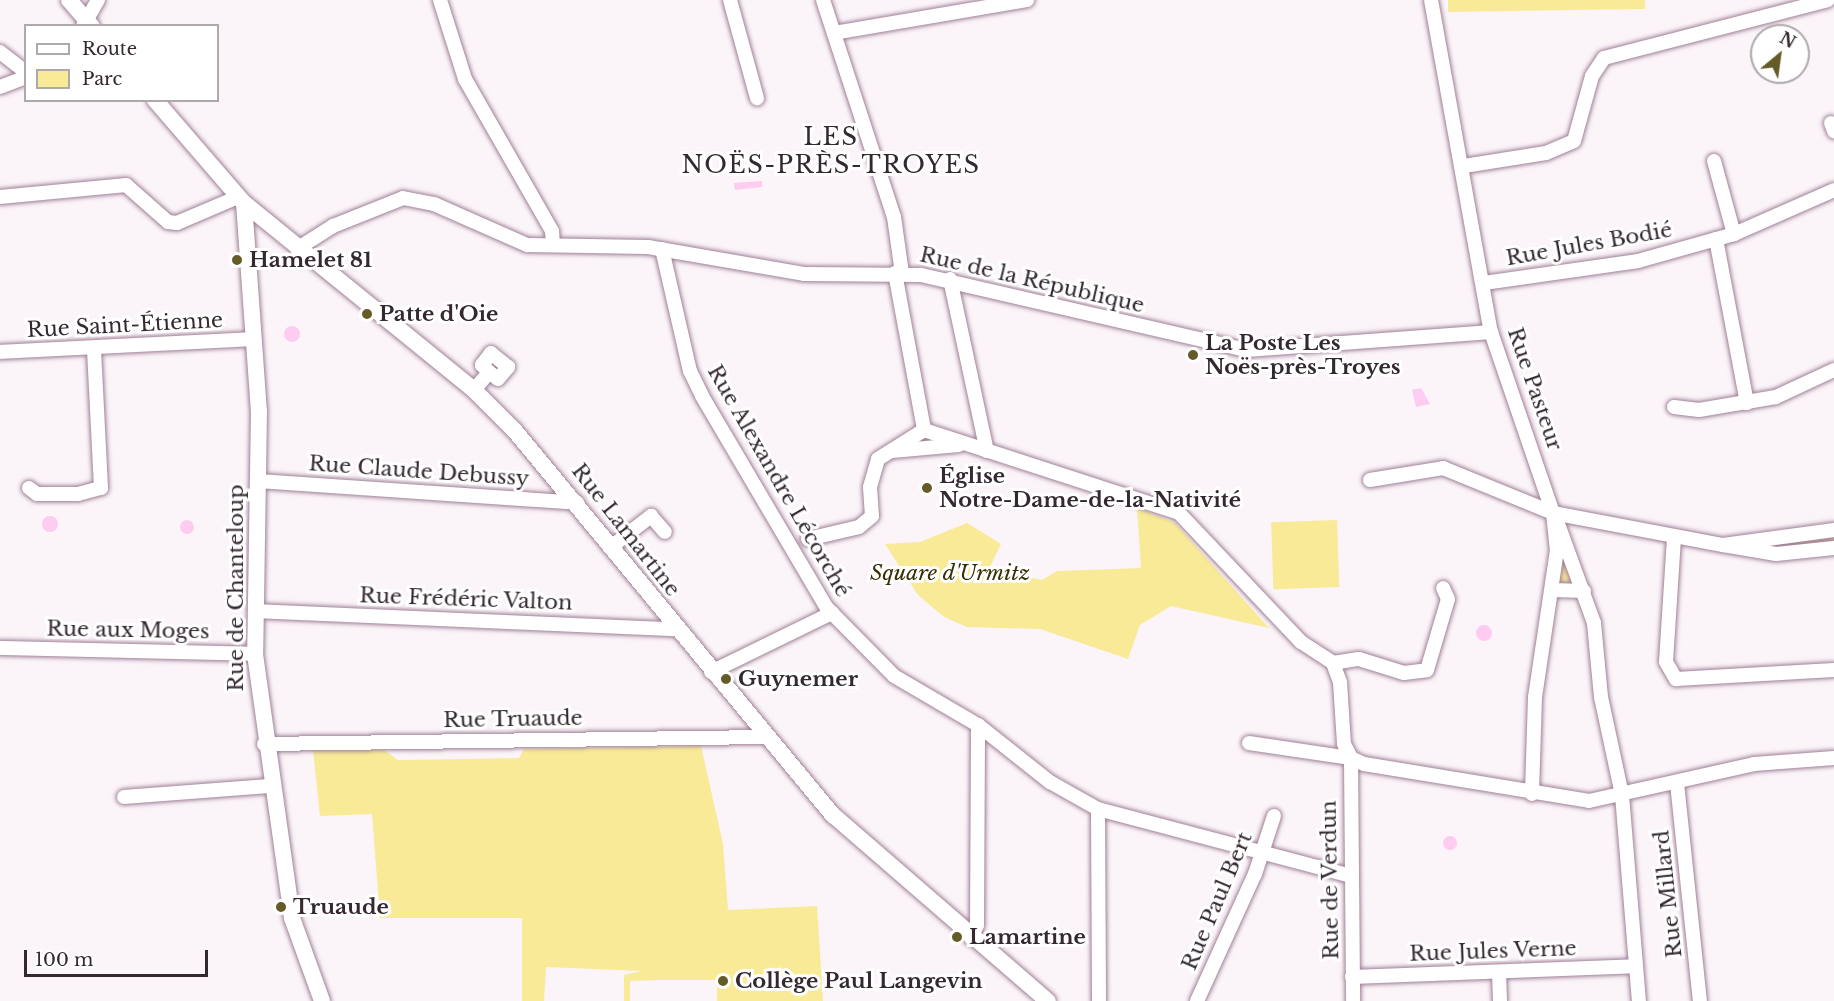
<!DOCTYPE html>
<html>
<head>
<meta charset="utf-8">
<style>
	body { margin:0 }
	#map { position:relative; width:1834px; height:1001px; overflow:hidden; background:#fbf4f9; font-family:"Libre Baskerville",serif }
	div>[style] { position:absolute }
	.green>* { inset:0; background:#f9ea98; transform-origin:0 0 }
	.water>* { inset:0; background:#feccf0 }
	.round { border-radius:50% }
	.roads { filter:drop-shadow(0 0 2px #a08096) drop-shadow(0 0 2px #a08096) }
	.minor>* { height:14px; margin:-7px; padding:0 7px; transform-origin:7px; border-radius:7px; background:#fff }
	.tertiary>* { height:16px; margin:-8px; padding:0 8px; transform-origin:8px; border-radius:8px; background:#fff }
	.dots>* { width:16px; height:16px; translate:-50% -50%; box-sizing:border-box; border:3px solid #fff; border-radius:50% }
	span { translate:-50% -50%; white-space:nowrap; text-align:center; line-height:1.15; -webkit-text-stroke:6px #fff; paint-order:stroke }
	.street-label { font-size:21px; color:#342831 }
	.poi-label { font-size:21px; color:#342831; font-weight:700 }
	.left { translate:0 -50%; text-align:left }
	.park-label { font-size:21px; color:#372f03; font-style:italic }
	.quarter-label { font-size:24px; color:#342831; letter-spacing:1.5px }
	.legend { position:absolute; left:24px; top:24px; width:195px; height:78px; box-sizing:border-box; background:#fff; border:2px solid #aea9ad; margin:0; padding:8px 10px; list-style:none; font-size:18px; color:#342831 }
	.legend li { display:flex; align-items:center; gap:12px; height:30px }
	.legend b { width:30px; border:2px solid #aea9ad }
	.north { position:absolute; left:1750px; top:24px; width:60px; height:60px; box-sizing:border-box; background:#fff; border:2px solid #aea9ad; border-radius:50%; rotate:29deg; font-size:16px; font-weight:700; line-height:24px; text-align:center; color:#342831 }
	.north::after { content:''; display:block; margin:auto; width:21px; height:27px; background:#645b27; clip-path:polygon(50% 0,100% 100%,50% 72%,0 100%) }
	.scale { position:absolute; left:24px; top:950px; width:184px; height:27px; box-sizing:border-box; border:3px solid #342831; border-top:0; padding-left:8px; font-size:18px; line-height:21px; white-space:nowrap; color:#342831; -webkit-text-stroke:4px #fff; paint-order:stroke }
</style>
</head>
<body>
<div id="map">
	<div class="green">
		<div style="clip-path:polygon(1448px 0,1645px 0,1645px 9px,1448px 12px)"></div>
		<div style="clip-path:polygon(1137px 508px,1175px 523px,1269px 628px,1171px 606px,1140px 625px,1128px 659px,1040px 629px,967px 627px,944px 617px,918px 595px,885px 544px,920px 542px,967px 523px,1001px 544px,989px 569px,1042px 580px,1057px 571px,1141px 568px)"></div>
		<div style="left:1337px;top:520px;width:67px;height:66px;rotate:88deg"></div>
		<div style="clip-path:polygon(1834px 533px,1834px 544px,1791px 549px,1755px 545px)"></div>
		<div style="clip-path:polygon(1562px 553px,1574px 583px,1559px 583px)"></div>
		<div style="clip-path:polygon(701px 746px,723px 844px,728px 910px,817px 906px,823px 1001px,717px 1001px,717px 980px,663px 980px,630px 981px,630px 1001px,624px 1001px,624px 975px,642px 971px,546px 967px,544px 1001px,522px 1001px,522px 918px,380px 918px,372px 814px,320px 816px,313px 750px,384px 750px,398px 760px,519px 758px,524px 749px)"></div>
	</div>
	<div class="water">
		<div style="clip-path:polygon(762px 181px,762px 187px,735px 190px,734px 183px)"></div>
		<div class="round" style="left:284px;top:326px;width:16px;height:16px"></div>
		<div style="clip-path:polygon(1421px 388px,1430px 404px,1416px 407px,1412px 390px)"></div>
		<div class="round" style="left:42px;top:516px;width:16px;height:16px"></div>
		<div class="round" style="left:180px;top:520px;width:14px;height:14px"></div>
		<div class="round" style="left:1476px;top:625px;width:16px;height:16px"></div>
		<div class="round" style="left:1443px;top:836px;width:14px;height:14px"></div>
	</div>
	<div class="roads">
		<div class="minor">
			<div style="left:440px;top:0;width:83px;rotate:72.4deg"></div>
			<div style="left:465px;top:79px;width:175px;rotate:60.2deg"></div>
			<div style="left:552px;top:231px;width:14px;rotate:86deg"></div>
			<div style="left:730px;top:0;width:102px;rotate:74.6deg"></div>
			<div style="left:823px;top:0;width:228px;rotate:71.9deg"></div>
			<div style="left:894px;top:217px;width:57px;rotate:81.9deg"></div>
			<div style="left:1431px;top:0;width:337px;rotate:79.8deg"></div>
			<div style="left:1491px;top:332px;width:191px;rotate:71.1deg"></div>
			<div style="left:1553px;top:513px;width:37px;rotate:84deg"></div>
			<div style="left:1557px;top:550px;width:149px;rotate:98.5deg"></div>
			<div style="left:1535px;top:697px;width:97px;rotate:91.8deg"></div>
			<div style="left:83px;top:26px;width:30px;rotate:-60deg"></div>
			<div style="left:834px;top:33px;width:196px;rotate:-9.7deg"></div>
			<div style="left:0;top:52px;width:33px;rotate:38deg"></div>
			<div style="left:0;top:87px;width:28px;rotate:-21deg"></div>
			<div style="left:1831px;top:123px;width:9px;rotate:69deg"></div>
			<div style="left:1714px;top:161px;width:76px;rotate:74.7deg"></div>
			<div style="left:1464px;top:166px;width:83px;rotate:-9deg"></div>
			<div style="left:1546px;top:153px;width:30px;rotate:-23deg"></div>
			<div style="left:1574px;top:141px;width:67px;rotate:-74.5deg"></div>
			<div style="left:1592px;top:76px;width:22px;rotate:-56deg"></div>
			<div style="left:1604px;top:58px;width:231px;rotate:-14.5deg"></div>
			<div style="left:0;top:197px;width:127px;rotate:-5.4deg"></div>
			<div style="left:126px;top:185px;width:56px;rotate:41.4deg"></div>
			<div style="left:168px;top:222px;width:9px;rotate:6deg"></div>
			<div style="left:177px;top:223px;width:66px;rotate:-23.1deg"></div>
			<div style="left:1716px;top:239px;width:167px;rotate:79.3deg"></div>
			<div style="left:297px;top:249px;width:43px;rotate:-32.6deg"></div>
			<div style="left:333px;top:226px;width:75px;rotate:-21.8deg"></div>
			<div style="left:403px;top:198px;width:32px;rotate:11deg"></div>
			<div style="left:434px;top:204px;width:102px;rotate:23.8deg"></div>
			<div style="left:527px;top:245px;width:121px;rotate:0.9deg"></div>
			<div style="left:648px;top:247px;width:158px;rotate:9.8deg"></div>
			<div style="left:804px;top:274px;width:117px;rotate:0.5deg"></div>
			<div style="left:921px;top:275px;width:335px;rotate:13deg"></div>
			<div style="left:1247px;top:350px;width:245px;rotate:-4.2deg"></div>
			<div style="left:662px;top:249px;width:125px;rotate:77.1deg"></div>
			<div style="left:690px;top:371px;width:28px;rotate:64deg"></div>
			<div style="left:702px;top:396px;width:246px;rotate:59.5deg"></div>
			<div style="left:827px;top:608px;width:95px;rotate:45.4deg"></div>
			<div style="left:894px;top:676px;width:97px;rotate:30.3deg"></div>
			<div style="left:978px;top:725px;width:92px;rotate:38.4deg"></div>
			<div style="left:1050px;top:782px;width:55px;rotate:29.4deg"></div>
			<div style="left:1098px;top:809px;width:258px;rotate:14.8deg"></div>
			<div style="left:895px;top:273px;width:160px;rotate:79.5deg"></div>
			<div style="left:950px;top:279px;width:176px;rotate:77.9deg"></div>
			<div style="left:1484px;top:283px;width:156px;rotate:-8.1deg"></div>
			<div style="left:1638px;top:261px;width:100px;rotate:-15.7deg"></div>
			<div style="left:1734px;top:234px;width:109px;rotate:-23.7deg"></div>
			<div style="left:0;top:352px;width:253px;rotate:-2.9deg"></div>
			<div style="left:474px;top:390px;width:23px;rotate:-50deg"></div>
			<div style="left:489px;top:372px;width:11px;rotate:38deg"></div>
			<div style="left:498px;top:379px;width:16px;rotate:-50deg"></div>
			<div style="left:508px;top:367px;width:22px;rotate:-141deg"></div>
			<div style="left:491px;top:353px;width:15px;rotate:127deg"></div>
			<div style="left:482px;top:365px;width:10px;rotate:45deg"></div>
			<div style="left:1674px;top:407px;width:25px;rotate:7deg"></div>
			<div style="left:1699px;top:410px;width:78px;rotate:-9.6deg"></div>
			<div style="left:1776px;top:397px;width:64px;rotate:-25deg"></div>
			<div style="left:924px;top:430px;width:268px;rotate:18deg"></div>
			<div style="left:1179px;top:513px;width:178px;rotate:46.6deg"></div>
			<div style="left:1301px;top:642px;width:38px;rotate:33deg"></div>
			<div style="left:1333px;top:663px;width:20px;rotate:70deg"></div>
			<div style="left:1340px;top:682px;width:62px;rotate:86.3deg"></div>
			<div style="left:1344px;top:744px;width:16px;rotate:63deg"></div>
			<div style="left:1351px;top:758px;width:14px;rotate:25deg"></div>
			<div style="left:1364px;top:764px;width:228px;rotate:9.3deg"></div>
			<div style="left:1589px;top:801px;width:169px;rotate:-12.6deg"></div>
			<div style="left:1754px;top:764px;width:80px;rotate:-4.3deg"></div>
			<div style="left:892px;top:451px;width:67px;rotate:-5.1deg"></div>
			<div style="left:1370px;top:480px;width:74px;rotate:-9.3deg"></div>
			<div style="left:1443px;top:468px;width:119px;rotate:22.2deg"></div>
			<div style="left:1553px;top:513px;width:173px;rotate:10.7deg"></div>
			<div style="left:258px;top:481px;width:320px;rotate:3.9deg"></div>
			<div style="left:29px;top:488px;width:10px;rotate:37deg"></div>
			<div style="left:37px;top:494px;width:41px"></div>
			<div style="left:78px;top:494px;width:24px;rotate:-15deg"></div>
			<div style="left:101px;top:488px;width:140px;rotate:-92.9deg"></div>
			<div style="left:1558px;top:524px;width:105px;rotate:70deg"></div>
			<div style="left:1594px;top:623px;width:74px;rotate:84.6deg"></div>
			<div style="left:1601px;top:697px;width:100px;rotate:77.9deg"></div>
			<div style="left:1622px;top:795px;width:207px;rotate:85.3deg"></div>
			<div style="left:1834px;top:530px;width:112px;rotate:172.3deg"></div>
			<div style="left:1723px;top:545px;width:54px;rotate:9.6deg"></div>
			<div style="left:1776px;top:554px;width:58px;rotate:-5.9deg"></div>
			<div style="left:1674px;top:538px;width:124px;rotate:93.7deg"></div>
			<div style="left:1666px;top:662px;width:20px;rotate:60deg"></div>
			<div style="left:1676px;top:679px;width:158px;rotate:-3.3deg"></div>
			<div style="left:808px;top:539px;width:52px;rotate:-13.2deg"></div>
			<div style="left:859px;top:527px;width:17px;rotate:-40deg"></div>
			<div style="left:872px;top:516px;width:29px;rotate:-94deg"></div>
			<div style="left:870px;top:487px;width:29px;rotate:-74deg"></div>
			<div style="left:878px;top:459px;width:54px;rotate:-32.2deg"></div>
			<div style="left:611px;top:547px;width:51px;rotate:-37.8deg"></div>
			<div style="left:651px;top:516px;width:21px;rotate:49deg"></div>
			<div style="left:1553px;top:590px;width:31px;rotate:2deg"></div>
			<div style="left:255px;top:611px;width:420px;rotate:2.5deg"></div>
			<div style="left:0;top:648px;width:255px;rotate:1.3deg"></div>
			<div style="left:1333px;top:663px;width:26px;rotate:-9deg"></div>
			<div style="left:1359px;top:659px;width:47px;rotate:17.3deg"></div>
			<div style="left:1404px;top:673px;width:23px;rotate:-7deg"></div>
			<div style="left:1427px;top:670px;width:74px;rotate:-73.5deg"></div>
			<div style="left:1448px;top:599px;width:12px;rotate:-114deg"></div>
			<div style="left:711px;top:672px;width:135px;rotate:-26deg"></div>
			<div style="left:1249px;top:743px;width:103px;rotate:8.4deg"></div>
			<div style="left:1351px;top:758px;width:243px;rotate:89.5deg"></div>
			<div style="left:264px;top:744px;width:499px;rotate:-0.8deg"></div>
			<div style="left:1677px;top:783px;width:219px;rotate:84deg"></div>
			<div style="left:124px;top:797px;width:145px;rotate:-4.3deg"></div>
			<div style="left:1098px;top:809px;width:192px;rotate:89.7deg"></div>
			<div style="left:971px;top:938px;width:14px;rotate:-65deg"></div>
			<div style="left:977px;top:925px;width:200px;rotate:-89.7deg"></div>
			<div style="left:1499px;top:972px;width:29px;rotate:88deg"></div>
			<div style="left:1352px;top:977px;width:283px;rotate:-2.2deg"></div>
			<div style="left:1197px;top:1001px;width:140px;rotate:-65.5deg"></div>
			<div style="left:1255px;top:874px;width:61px;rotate:-71.9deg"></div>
		</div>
		<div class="tertiary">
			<div style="left:69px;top:0;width:35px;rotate:49deg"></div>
			<div style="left:155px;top:100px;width:136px;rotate:49.2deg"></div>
			<div style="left:244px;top:203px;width:296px;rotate:39.1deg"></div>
			<div style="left:474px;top:390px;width:58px;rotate:45deg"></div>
			<div style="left:515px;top:431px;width:499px;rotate:50.4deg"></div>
			<div style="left:833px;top:815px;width:284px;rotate:40.9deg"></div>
			<div style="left:244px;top:203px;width:209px;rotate:85.9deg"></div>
			<div style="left:259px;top:411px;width:243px;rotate:90.9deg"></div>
			<div style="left:255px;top:654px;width:267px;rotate:82deg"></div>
			<div style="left:292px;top:918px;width:88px;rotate:70.1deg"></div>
		</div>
	</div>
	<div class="dots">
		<div style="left:237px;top:260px;background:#645b27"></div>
		<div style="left:367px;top:314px;background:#645b27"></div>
		<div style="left:1193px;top:355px;background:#645b27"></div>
		<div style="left:927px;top:488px;background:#645b27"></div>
		<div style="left:726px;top:679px;background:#645b27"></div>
		<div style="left:281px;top:907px;background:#645b27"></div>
		<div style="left:957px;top:937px;background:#645b27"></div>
		<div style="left:723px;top:981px;background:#645b27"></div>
	</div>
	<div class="street-label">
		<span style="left:1589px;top:244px;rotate:-10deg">Rue Jules Bodié</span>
		<span style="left:1032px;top:280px;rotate:13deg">Rue de la République</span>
		<span style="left:125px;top:325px;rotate:-3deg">Rue Saint-Étienne</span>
		<span style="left:1535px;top:389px;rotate:71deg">Rue Pasteur</span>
		<span style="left:419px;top:471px;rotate:4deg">Rue Claude Debussy</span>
		<span style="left:779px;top:481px;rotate:60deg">Rue Alexandre Lécorché</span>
		<span style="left:626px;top:530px;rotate:52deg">Rue Lamartine</span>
		<span style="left:236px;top:588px;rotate:-90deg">Rue de Chanteloup</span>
		<span style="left:466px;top:599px;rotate:2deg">Rue Frédéric Valton</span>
		<span style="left:128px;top:630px;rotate:1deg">Rue aux Moges</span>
		<span style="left:513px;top:719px;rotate:-1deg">Rue Truaude</span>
		<span style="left:1330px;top:880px;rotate:-91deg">Rue de Verdun</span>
		<span style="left:1668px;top:894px;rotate:-96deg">Rue Millard</span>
		<span style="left:1217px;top:901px;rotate:-67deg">Rue Paul Bert</span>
		<span style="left:1493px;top:951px;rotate:-2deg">Rue Jules Verne</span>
	</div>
	<div class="poi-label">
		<span class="left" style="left:249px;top:260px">Hamelet 81</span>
		<span class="left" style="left:379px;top:314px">Patte d'Oie</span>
		<span class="left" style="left:1205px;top:355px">La Poste Les<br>Noës-près-Troyes</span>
		<span class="left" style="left:939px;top:488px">Église<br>Notre-Dame-de-la-Nativité</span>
		<span class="left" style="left:738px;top:679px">Guynemer</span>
		<span class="left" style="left:293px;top:907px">Truaude</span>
		<span class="left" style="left:969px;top:937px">Lamartine</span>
		<span class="left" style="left:735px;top:981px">Collège Paul Langevin</span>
	</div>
	<div class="park-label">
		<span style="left:950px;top:573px">Square d'Urmitz</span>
	</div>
	<div class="quarter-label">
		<span style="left:831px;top:151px">LES<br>NOËS-PRÈS-TROYES</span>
	</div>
	<ul class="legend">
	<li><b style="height:8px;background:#fff"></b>Route</li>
	<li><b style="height:16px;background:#f9ea98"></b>Parc</li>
	</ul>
	<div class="north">N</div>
	<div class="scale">100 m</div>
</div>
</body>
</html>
